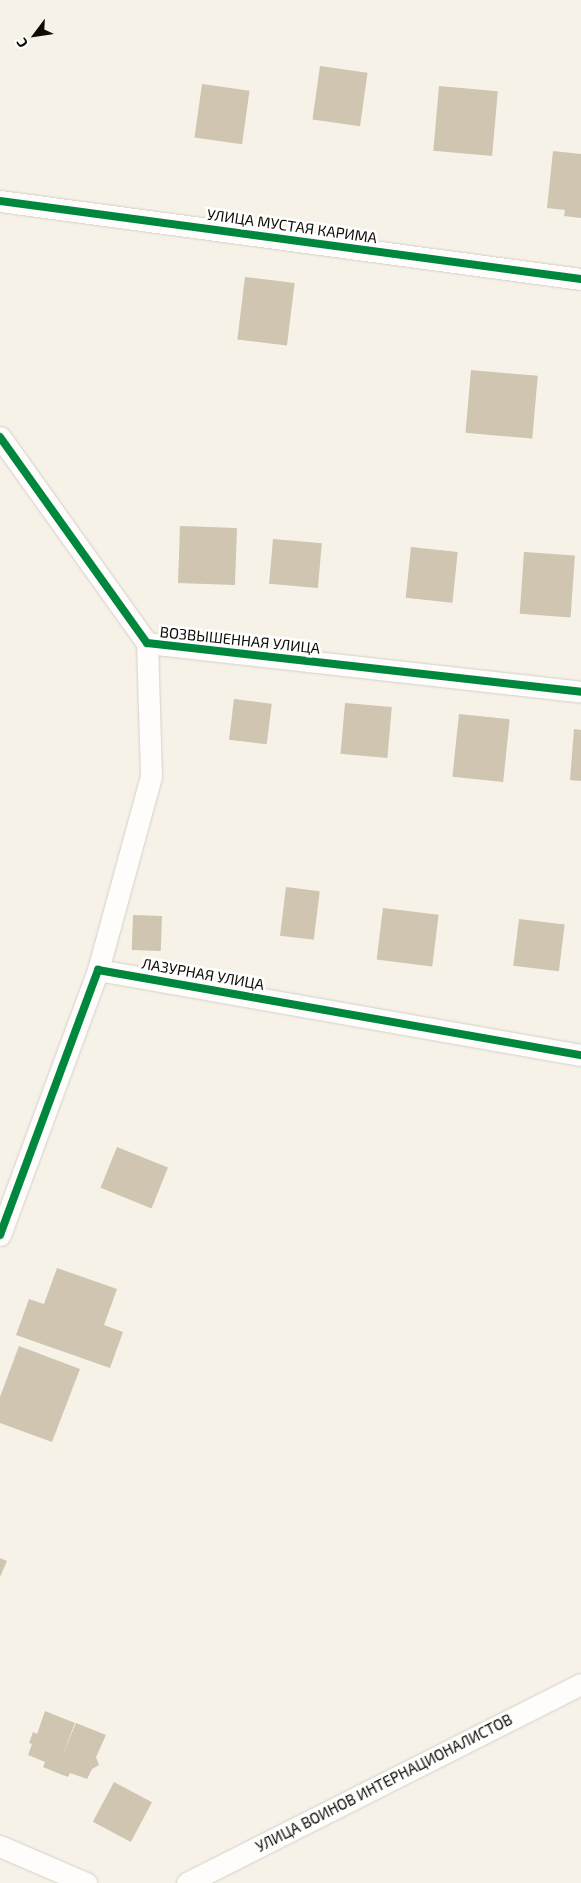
<!DOCTYPE html>
<html>
<head>
<meta charset="utf-8">
<style>
	body { margin:0 }
	#map { position:relative; width:581px; height:1883px; overflow:hidden; background:#f7f2e8; font-family:"Exo 2",sans-serif }
	div>[style] { position:absolute }
	.building>* { inset:0; background:#cfc5b0; transform-origin:0 0 }
	.roads { filter:drop-shadow(0 0 1px #d4d0c8) drop-shadow(0 0 1px #d4d0c8) }
	.minor>* { height:21px; margin:-10.5px; padding:0 10.5px; transform-origin:10.5px; border-radius:10.5px; background:#fefdfc }
	.cycleway>* { height:8px; margin:-4px; padding:0 4px; transform-origin:4px; border-radius:4px; background:#00873e }
	span { translate:-50% -50%; white-space:nowrap; text-align:center; line-height:1.15; -webkit-text-stroke:5px #fff; paint-order:stroke }
	.street-label { font-size:15px; color:#0f0c06 }
	.north { position:absolute; left:10px; top:10px; width:50px; height:50px; -webkit-text-stroke:4px #fff; paint-order:stroke; rotate:239deg; font-size:14px; font-weight:700; line-height:20px; text-align:center; color:#0f0c06 }
	.north::after { content:''; display:block; margin:auto; width:18px; height:22px; background:#0f0c06; clip-path:polygon(50% 0,100% 100%,50% 72%,0 100%) }
</style>
</head>
<body>
<div id="map">
	<div class="building">
		<div style="left:320px;top:66px;width:48px;height:54px;rotate:8deg"></div>
		<div style="left:202px;top:84px;width:48px;height:54px;rotate:8deg"></div>
		<div style="left:439px;top:86px;width:59px;height:65px;rotate:5deg"></div>
		<div style="clip-path:polygon(553px 151px,581px 154px,581px 218px,564px 216px,565px 210px,547px 208px)"></div>
		<div style="left:245px;top:277px;width:50px;height:63px;rotate:7deg"></div>
		<div style="left:471px;top:370px;width:67px;height:63px;rotate:5deg"></div>
		<div style="left:180px;top:526px;width:57px;height:57px;rotate:2deg"></div>
		<div style="left:273px;top:539px;width:49px;height:45px;rotate:5deg"></div>
		<div style="left:411px;top:547px;width:47px;height:51px;rotate:6deg"></div>
		<div style="left:524px;top:552px;width:51px;height:62px;rotate:4deg"></div>
		<div style="left:234px;top:699px;width:38px;height:41px;rotate:7deg"></div>
		<div style="left:345px;top:703px;width:47px;height:51px;rotate:5deg"></div>
		<div style="left:459px;top:714px;width:51px;height:63px;rotate:6deg"></div>
		<div style="clip-path:polygon(574px 729px,581px 730px,581px 781px,570px 780px)"></div>
		<div style="left:286px;top:887px;width:34px;height:49px;rotate:7deg"></div>
		<div style="left:383px;top:908px;width:56px;height:52px;rotate:7deg"></div>
		<div style="left:133px;top:915px;width:29px;height:35px;rotate:2deg"></div>
		<div style="left:519px;top:919px;width:46px;height:47px;rotate:7deg"></div>
		<div style="left:117px;top:1147px;width:55px;height:44px;rotate:22deg"></div>
		<div style="clip-path:polygon(57px 1268px,117px 1289px,104px 1325px,123px 1332px,110px 1368px,16px 1335px,29px 1299px,44px 1304px)"></div>
		<div style="clip-path:polygon(19px 1346px,80px 1369px,52px 1442px,0 1423px,0 1397px)"></div>
		<div style="clip-path:polygon(0 1558px,7px 1561px,0 1577px)"></div>
		<div style="clip-path:polygon(45px 1711px,75px 1723px,62px 1756px,76px 1723px,106px 1735px,96px 1757px,99px 1765px,92px 1769px,87px 1779px,70px 1773px,68px 1777px,55px 1772px,43px 1767px,45px 1762px,28px 1755px,32px 1744px,29px 1743px,33px 1732px,37px 1734px)"></div>
		<div style="left:114px;top:1782px;width:43px;height:45px;rotate:28deg"></div>
	</div>
	<div class="roads">
		<div class="minor">
			<div style="left:0;top:201px;width:586px;rotate:7.65deg"></div>
			<div style="left:0;top:437px;width:253px;rotate:54.5deg"></div>
			<div style="left:147px;top:643px;width:437px;rotate:6.4deg"></div>
			<div style="left:98px;top:970px;width:201px;rotate:-74.7deg"></div>
			<div style="left:151px;top:776px;width:133px;rotate:-91.7deg"></div>
			<div style="left:0;top:1235px;width:283px;rotate:-69.7deg"></div>
			<div style="left:98px;top:970px;width:490px;rotate:10deg"></div>
			<div style="left:0;top:1846px;width:94px;rotate:23.3deg"></div>
			<div style="left:187px;top:1883px;width:441px;rotate:-26.8deg"></div>
		</div>
	</div>
	<div class="cycleway">
		<div style="left:0;top:201px;width:586px;rotate:7.65deg"></div>
		<div style="left:0;top:437px;width:253px;rotate:54.5deg"></div>
		<div style="left:147px;top:643px;width:437px;rotate:6.4deg"></div>
		<div style="left:0;top:1235px;width:283px;rotate:-69.7deg"></div>
		<div style="left:98px;top:970px;width:490px;rotate:10deg"></div>
	</div>
	<div class="street-label">
		<span style="left:292px;top:226px;rotate:8deg">УЛИЦА МУСТАЯ КАРИМА</span>
		<span style="left:240px;top:640px;rotate:6deg">ВОЗВЫШЕННАЯ УЛИЦА</span>
		<span style="left:203px;top:974px;rotate:10deg">ЛАЗУРНАЯ УЛИЦА</span>
		<span style="left:384px;top:1783px;rotate:-27deg">УЛИЦА ВОИНОВ ИНТЕРНАЦИОНАЛИСТОВ</span>
	</div>
	<div class="north">С</div>
</div>
</body>
</html>
